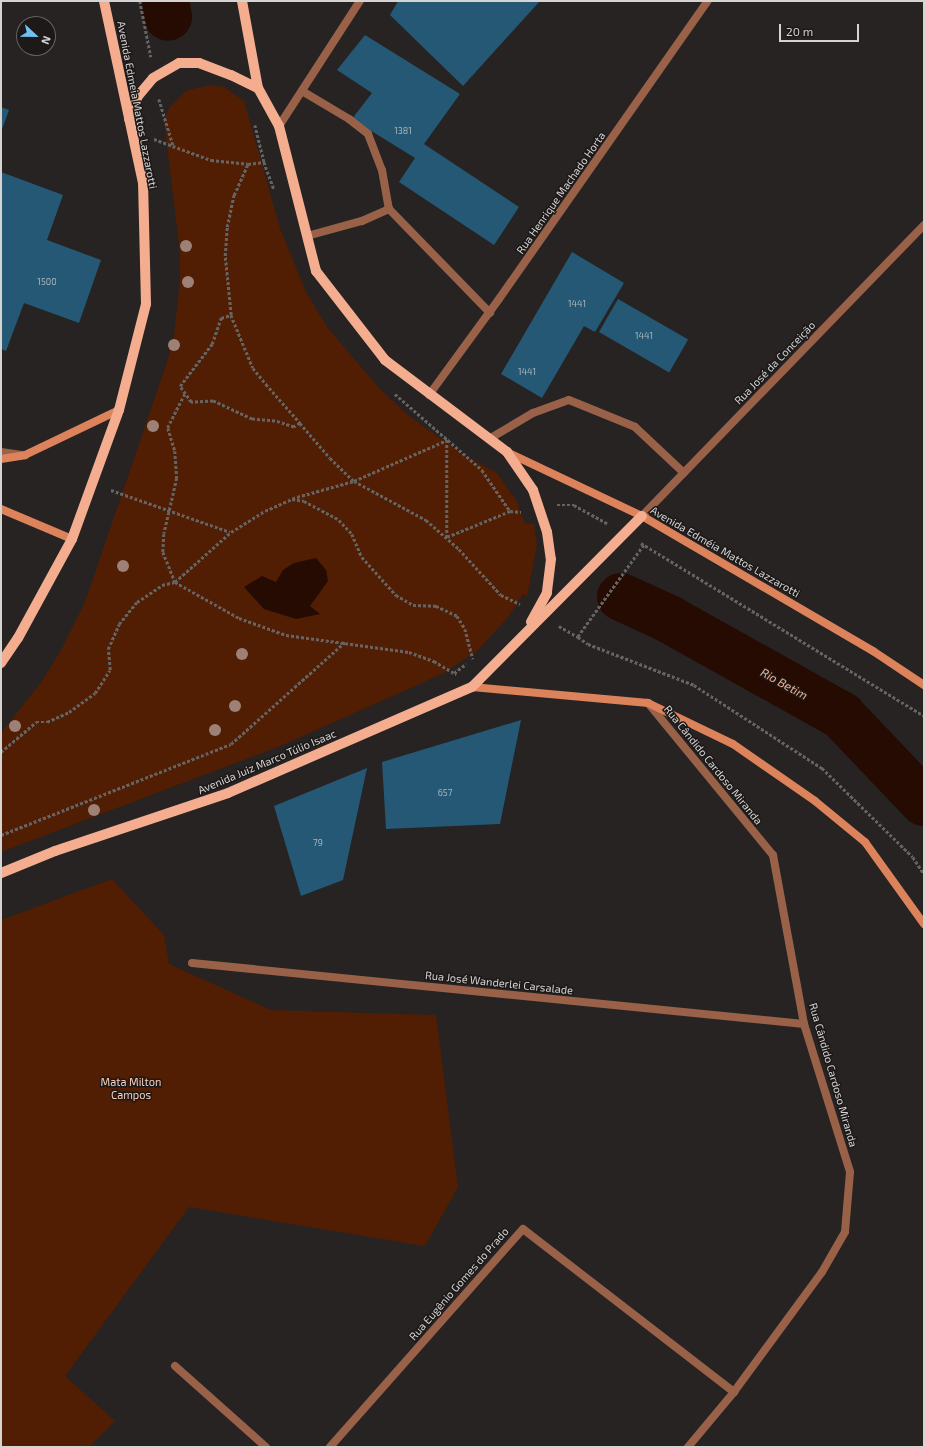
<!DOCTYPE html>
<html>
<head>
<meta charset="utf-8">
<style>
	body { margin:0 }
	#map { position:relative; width:925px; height:1448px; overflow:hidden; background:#262322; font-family:"Exo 2",sans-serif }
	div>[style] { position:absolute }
	.green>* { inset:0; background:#511d03 }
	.water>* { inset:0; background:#250b02 }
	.river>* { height:48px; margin:-24px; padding:0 24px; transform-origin:24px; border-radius:24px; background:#250b02 }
	.building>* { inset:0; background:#245875; transform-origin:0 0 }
	.path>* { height:2.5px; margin-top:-1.25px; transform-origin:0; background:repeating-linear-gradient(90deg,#666463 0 3px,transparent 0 5px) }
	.service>* { height:8px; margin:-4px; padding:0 4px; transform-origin:4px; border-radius:4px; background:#9a6149 }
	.minor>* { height:8px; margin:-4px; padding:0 4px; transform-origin:4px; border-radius:4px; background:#9a6149 }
	.tertiary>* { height:8px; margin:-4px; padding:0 4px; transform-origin:4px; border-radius:4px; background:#9a6149 }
	.secondary>* { height:8px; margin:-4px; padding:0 4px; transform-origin:4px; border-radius:4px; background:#dd835b }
	.primary>* { height:10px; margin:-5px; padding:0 5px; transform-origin:5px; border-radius:5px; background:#f4ae8f }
	.trees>* { width:12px; height:12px; margin:-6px; border-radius:50%; background:#9d8176 }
	span { translate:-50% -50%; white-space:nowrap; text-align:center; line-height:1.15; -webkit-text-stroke:3px #1c1918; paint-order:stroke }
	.number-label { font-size:9px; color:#aab5bc }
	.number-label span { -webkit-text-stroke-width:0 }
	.street-label { font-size:11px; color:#d6d4d3 }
	.park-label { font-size:11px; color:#feceba }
	.water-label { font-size:12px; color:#f2ad8f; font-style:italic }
	.frame { position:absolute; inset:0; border:2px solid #d6d4d3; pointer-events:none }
	.north { position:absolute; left:16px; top:16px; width:40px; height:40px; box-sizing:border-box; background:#1c1918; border:1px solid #666463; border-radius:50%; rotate:112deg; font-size:11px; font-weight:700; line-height:16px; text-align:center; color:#d6d4d3 }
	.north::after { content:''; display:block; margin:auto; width:14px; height:18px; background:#6fc2f4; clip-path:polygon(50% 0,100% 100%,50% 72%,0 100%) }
	.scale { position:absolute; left:779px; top:24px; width:80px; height:18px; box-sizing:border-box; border:2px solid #d6d4d3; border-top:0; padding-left:5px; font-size:12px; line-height:14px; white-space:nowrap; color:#d6d4d3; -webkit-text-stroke:3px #1c1918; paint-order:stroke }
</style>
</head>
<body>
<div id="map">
	<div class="green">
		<div style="clip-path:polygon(212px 85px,224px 87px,244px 101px,280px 228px,306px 292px,327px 327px,379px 388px,409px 416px,466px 456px,497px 473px,516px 500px,525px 524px,534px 523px,537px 544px,527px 597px,523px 594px,509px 616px,478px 650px,444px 673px,283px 745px,1px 852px,1px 733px,42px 681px,61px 650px,85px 602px,167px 362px,174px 335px,180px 281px,180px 254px,164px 120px,169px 108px,187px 90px)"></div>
		<div style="clip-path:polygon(112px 879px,164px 935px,169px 964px,271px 1010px,436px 1015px,458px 1187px,425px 1246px,189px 1207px,65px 1376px,115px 1421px,89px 1447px,1px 1447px,1px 920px)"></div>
	</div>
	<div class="water">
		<div style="clip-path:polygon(316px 558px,326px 570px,328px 581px,310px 606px,320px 614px,296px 619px,264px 609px,244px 587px,262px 576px,276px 582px,283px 570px,294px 563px)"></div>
	</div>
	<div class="river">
		<div style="left:165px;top:1px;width:16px;rotate:79deg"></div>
		<div style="left:621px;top:597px;width:51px;rotate:24.5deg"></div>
		<div style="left:667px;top:618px;width:201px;rotate:29.2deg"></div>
		<div style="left:842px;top:716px;width:119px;rotate:46.4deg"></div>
	</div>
	<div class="building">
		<div style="clip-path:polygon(398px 1px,540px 1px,463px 86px,390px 15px)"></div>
		<div style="clip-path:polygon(365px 35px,460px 94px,424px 144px,519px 207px,494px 245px,399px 182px,415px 158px,352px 119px,372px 93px,337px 70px)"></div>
		<div style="clip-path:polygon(1px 107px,9px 110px,1px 132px)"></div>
		<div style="clip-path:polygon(1px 172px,63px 195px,47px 240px,101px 260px,79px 323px,24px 303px,6px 351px,1px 349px)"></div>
		<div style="clip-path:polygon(572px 252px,624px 283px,595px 332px,584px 326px,542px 398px,501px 374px)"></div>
		<div style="left:618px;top:299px;width:81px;height:38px;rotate:30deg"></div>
		<div style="clip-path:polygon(521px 720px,500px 824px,386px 829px,382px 762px)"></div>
		<div style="clip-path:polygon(367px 768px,343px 880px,301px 896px,274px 806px)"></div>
	</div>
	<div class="path">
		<div style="left:140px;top:1px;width:57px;rotate:78.9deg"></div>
		<div style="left:159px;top:99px;width:51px;rotate:73deg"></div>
		<div style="left:255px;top:125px;width:38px;rotate:76deg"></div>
		<div style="left:264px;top:162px;width:29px;rotate:70deg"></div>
		<div style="left:154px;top:139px;width:61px;rotate:20.2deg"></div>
		<div style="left:211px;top:160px;width:37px;rotate:6deg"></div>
		<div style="left:248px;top:164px;width:16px;rotate:-7deg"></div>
		<div style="left:231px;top:315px;width:59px;rotate:-95.8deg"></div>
		<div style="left:225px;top:256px;width:29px;rotate:-86deg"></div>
		<div style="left:227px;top:227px;width:33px;rotate:-78deg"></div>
		<div style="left:234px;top:195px;width:34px;rotate:-66deg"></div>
		<div style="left:185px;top:394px;width:38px;rotate:117deg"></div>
		<div style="left:168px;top:428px;width:24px;rotate:73deg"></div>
		<div style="left:175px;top:451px;width:27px;rotate:86deg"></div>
		<div style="left:177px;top:478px;width:57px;rotate:103.1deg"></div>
		<div style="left:164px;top:534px;width:18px;rotate:93deg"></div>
		<div style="left:163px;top:552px;width:32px;rotate:68deg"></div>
		<div style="left:175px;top:582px;width:75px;rotate:-41.8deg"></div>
		<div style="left:231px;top:532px;width:40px;rotate:-32deg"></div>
		<div style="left:265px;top:511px;width:35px;rotate:-24deg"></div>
		<div style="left:297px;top:497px;width:59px;rotate:-15.7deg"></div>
		<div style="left:354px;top:481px;width:102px;rotate:-23.8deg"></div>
		<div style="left:447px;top:440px;width:97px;rotate:90deg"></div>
		<div style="left:447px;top:537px;width:68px;rotate:-22.4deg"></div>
		<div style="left:395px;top:394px;width:116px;rotate:41.1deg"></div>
		<div style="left:482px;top:470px;width:50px;rotate:55.7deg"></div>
		<div style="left:510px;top:511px;width:11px;rotate:5deg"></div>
		<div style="left:300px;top:423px;width:7px;rotate:146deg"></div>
		<div style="left:294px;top:427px;width:20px;rotate:-162deg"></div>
		<div style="left:275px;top:421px;width:23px;rotate:-175deg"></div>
		<div style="left:252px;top:419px;width:43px;rotate:-155.2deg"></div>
		<div style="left:213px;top:401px;width:22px;rotate:177deg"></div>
		<div style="left:191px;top:402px;width:19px;rotate:-125deg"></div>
		<div style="left:180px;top:386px;width:53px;rotate:-52.7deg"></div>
		<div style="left:212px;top:344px;width:28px;rotate:-71deg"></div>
		<div style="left:221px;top:318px;width:10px;rotate:-17deg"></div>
		<div style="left:231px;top:315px;width:57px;rotate:67.5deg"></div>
		<div style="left:253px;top:368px;width:21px;rotate:51deg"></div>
		<div style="left:266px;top:384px;width:52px;rotate:48.9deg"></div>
		<div style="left:300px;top:423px;width:46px;rotate:49.4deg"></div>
		<div style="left:330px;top:458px;width:33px;rotate:44deg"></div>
		<div style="left:354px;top:481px;width:82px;rotate:28.4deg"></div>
		<div style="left:426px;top:520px;width:44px;rotate:41.3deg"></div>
		<div style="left:459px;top:549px;width:62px;rotate:47.6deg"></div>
		<div style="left:501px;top:595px;width:21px;rotate:25deg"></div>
		<div style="left:111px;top:490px;width:126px;rotate:19.4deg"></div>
		<div style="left:292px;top:499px;width:12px;rotate:9deg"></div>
		<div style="left:304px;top:501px;width:40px;rotate:28deg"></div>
		<div style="left:339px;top:520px;width:19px;rotate:47deg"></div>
		<div style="left:352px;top:534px;width:25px;rotate:67deg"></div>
		<div style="left:362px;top:557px;width:51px;rotate:48.2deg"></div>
		<div style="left:396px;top:595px;width:20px;rotate:30deg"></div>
		<div style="left:413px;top:605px;width:23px;rotate:2deg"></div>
		<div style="left:436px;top:606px;width:23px;rotate:25deg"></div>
		<div style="left:457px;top:616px;width:15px;rotate:58deg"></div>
		<div style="left:465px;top:629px;width:31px;rotate:75deg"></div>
		<div style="left:557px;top:505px;width:17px"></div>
		<div style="left:574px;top:505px;width:38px;rotate:29deg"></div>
		<div style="left:641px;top:543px;width:332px;rotate:31.4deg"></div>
		<div style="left:644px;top:545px;width:113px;rotate:125.7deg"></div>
		<div style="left:578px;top:637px;width:12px;rotate:35deg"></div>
		<div style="left:588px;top:644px;width:114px;rotate:21.1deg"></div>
		<div style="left:694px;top:685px;width:153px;rotate:33deg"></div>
		<div style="left:822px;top:768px;width:127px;rotate:44.4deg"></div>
		<div style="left:913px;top:857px;width:20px;rotate:57deg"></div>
		<div style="left:559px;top:626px;width:22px;rotate:30deg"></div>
		<div style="left:454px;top:673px;width:15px;rotate:-37deg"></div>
		<div style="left:1px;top:752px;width:46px;rotate:-40.6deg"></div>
		<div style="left:36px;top:722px;width:11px"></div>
		<div style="left:47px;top:722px;width:24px;rotate:-24deg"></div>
		<div style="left:69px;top:712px;width:32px;rotate:-36deg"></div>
		<div style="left:95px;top:693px;width:27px;rotate:-57deg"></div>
		<div style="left:110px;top:670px;width:21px;rotate:-95deg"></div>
		<div style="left:108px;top:649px;width:27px;rotate:-66deg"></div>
		<div style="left:119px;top:624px;width:28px;rotate:-51deg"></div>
		<div style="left:137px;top:602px;width:30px;rotate:-34deg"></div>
		<div style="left:162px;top:585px;width:13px;rotate:-13deg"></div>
		<div style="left:175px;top:582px;width:73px;rotate:29.4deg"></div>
		<div style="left:239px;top:618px;width:50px;rotate:19.9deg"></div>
		<div style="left:286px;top:635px;width:124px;rotate:7.9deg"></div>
		<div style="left:409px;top:652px;width:27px;rotate:20deg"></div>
		<div style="left:434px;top:661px;width:26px;rotate:31deg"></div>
		<div style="left:1px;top:835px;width:247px;rotate:-21.6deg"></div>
		<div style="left:231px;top:744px;width:153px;rotate:-41.8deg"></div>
	</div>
	<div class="service">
		<div style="left:302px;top:91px;width:55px;rotate:30.8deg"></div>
		<div style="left:349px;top:119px;width:24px;rotate:38deg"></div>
		<div style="left:368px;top:134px;width:39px;rotate:69deg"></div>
		<div style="left:382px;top:170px;width:40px;rotate:80deg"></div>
		<div style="left:307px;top:236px;width:57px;rotate:-15.3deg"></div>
		<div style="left:362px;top:221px;width:30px;rotate:-24deg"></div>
		<div style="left:389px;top:209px;width:145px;rotate:45.8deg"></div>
		<div style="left:489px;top:439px;width:51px;rotate:-30.6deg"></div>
		<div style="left:533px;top:413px;width:38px;rotate:-20deg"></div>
		<div style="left:569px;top:400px;width:71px;rotate:22.2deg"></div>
		<div style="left:635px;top:427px;width:67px;rotate:43.2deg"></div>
	</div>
	<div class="minor">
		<div style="left:279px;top:126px;width:149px;rotate:-57.1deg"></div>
		<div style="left:429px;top:395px;width:119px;rotate:-53.9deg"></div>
		<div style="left:499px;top:299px;width:364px;rotate:-55deg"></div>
		<div style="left:1px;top:452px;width:21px;rotate:8deg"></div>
		<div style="left:648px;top:703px;width:197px;rotate:50.6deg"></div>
		<div style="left:773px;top:855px;width:172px;rotate:79.6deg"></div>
		<div style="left:804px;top:1024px;width:155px;rotate:72.7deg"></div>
		<div style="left:850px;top:1172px;width:60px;rotate:94.8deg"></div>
		<div style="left:845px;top:1232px;width:46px;rotate:119.9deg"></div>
		<div style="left:822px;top:1272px;width:149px;rotate:126.3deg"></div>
		<div style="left:734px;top:1392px;width:72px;rotate:129.9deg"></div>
		<div style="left:192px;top:963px;width:615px;rotate:5.69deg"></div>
		<div style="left:175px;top:1366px;width:122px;rotate:41.7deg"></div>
		<div style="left:330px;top:1447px;width:291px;rotate:-48.5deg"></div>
		<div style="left:523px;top:1229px;width:267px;rotate:37.7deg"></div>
	</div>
	<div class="tertiary">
		<div style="left:642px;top:516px;width:405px;rotate:-45.9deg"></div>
	</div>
	<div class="secondary">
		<div style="left:507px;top:452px;width:149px;rotate:25.4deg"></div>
		<div style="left:642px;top:516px;width:268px;rotate:30.3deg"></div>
		<div style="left:873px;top:651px;width:61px;rotate:33.7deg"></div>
		<div style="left:1px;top:459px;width:24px;rotate:-9deg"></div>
		<div style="left:25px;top:455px;width:104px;rotate:-25.6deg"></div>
		<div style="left:1px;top:509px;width:77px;rotate:22.9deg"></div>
		<div style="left:472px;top:687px;width:177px;rotate:5.2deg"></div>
		<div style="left:648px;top:703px;width:94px;rotate:25.8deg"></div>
		<div style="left:733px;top:744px;width:100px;rotate:34.8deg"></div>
		<div style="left:815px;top:801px;width:65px;rotate:39.4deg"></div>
		<div style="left:865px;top:842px;width:101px;rotate:54.3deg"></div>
	</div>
	<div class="primary">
		<div style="left:242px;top:1px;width:88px;rotate:79.6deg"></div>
		<div style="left:258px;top:88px;width:43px;rotate:61.1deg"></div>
		<div style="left:279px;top:126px;width:150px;rotate:75.7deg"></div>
		<div style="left:316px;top:271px;width:113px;rotate:52.2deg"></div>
		<div style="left:385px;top:360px;width:153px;rotate:37deg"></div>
		<div style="left:507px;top:452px;width:46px;rotate:55.6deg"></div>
		<div style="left:533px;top:490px;width:44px;rotate:71.6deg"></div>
		<div style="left:547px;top:532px;width:27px;rotate:82deg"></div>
		<div style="left:551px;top:559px;width:34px;rotate:97deg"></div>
		<div style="left:547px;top:593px;width:33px;rotate:119deg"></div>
		<div style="left:129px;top:119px;width:25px;rotate:-69deg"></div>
		<div style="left:138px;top:96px;width:23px;rotate:-50deg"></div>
		<div style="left:153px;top:78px;width:30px;rotate:-30deg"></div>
		<div style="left:179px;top:63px;width:20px"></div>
		<div style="left:199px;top:63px;width:34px;rotate:21deg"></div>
		<div style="left:231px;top:75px;width:30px;rotate:26deg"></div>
		<div style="left:1px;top:663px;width:30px;rotate:-56deg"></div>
		<div style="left:18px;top:638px;width:113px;rotate:-61.4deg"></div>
		<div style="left:72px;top:539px;width:137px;rotate:-70deg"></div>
		<div style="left:119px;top:410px;width:109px;rotate:-75.7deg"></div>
		<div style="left:146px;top:304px;width:121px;rotate:-91.4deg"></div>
		<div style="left:143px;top:183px;width:186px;rotate:-102.1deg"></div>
		<div style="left:1px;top:873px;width:58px;rotate:-22.2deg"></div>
		<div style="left:55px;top:851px;width:182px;rotate:-18.5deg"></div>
		<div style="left:228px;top:793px;width:266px;rotate:-23.5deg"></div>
		<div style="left:472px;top:687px;width:241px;rotate:-45.2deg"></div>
	</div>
	<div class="trees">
		<div style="left:186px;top:246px"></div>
		<div style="left:188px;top:282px"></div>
		<div style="left:174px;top:345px"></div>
		<div style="left:153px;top:426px"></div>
		<div style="left:123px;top:566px"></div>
		<div style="left:242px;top:654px"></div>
		<div style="left:235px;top:706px"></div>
		<div style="left:15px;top:726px"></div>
		<div style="left:215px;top:730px"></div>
		<div style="left:94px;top:810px"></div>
	</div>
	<div class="number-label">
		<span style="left:403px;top:131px">1381</span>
		<span style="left:47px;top:282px">1500</span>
		<span style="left:577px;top:304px">1441</span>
		<span style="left:644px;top:336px">1441</span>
		<span style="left:527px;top:372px">1441</span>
		<span style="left:445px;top:793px">657</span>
		<span style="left:318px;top:843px">79</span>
	</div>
	<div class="street-label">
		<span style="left:137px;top:105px;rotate:79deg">Avenida Edmeia Mattos Lazzarotti</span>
		<span style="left:561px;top:193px;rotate:-55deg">Rua Henrique Machado Horta</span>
		<span style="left:775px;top:363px;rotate:-46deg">Rua José da Conceição</span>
		<span style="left:725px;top:552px;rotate:30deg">Avenida Edméia Mattos Lazzarotti</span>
		<span style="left:267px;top:762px;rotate:-23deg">Avenida Juiz Marco Túlio Isaac</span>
		<span style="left:713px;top:765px;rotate:51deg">Rua Cândido Cardoso Miranda</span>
		<span style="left:499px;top:983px;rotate:6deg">Rua José Wanderlei Carsalade</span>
		<span style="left:833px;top:1075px;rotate:74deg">Rua Cândido Cardoso Miranda</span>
		<span style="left:459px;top:1284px;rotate:-49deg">Rua Eugênio Gomes do Prado</span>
	</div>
	<div class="park-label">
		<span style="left:131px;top:1089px">Mata Milton<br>Campos</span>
	</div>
	<div class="water-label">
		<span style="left:784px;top:684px;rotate:29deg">Rio Betim</span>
	</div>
	<div class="frame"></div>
	<div class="north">N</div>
	<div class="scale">20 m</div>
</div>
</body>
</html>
